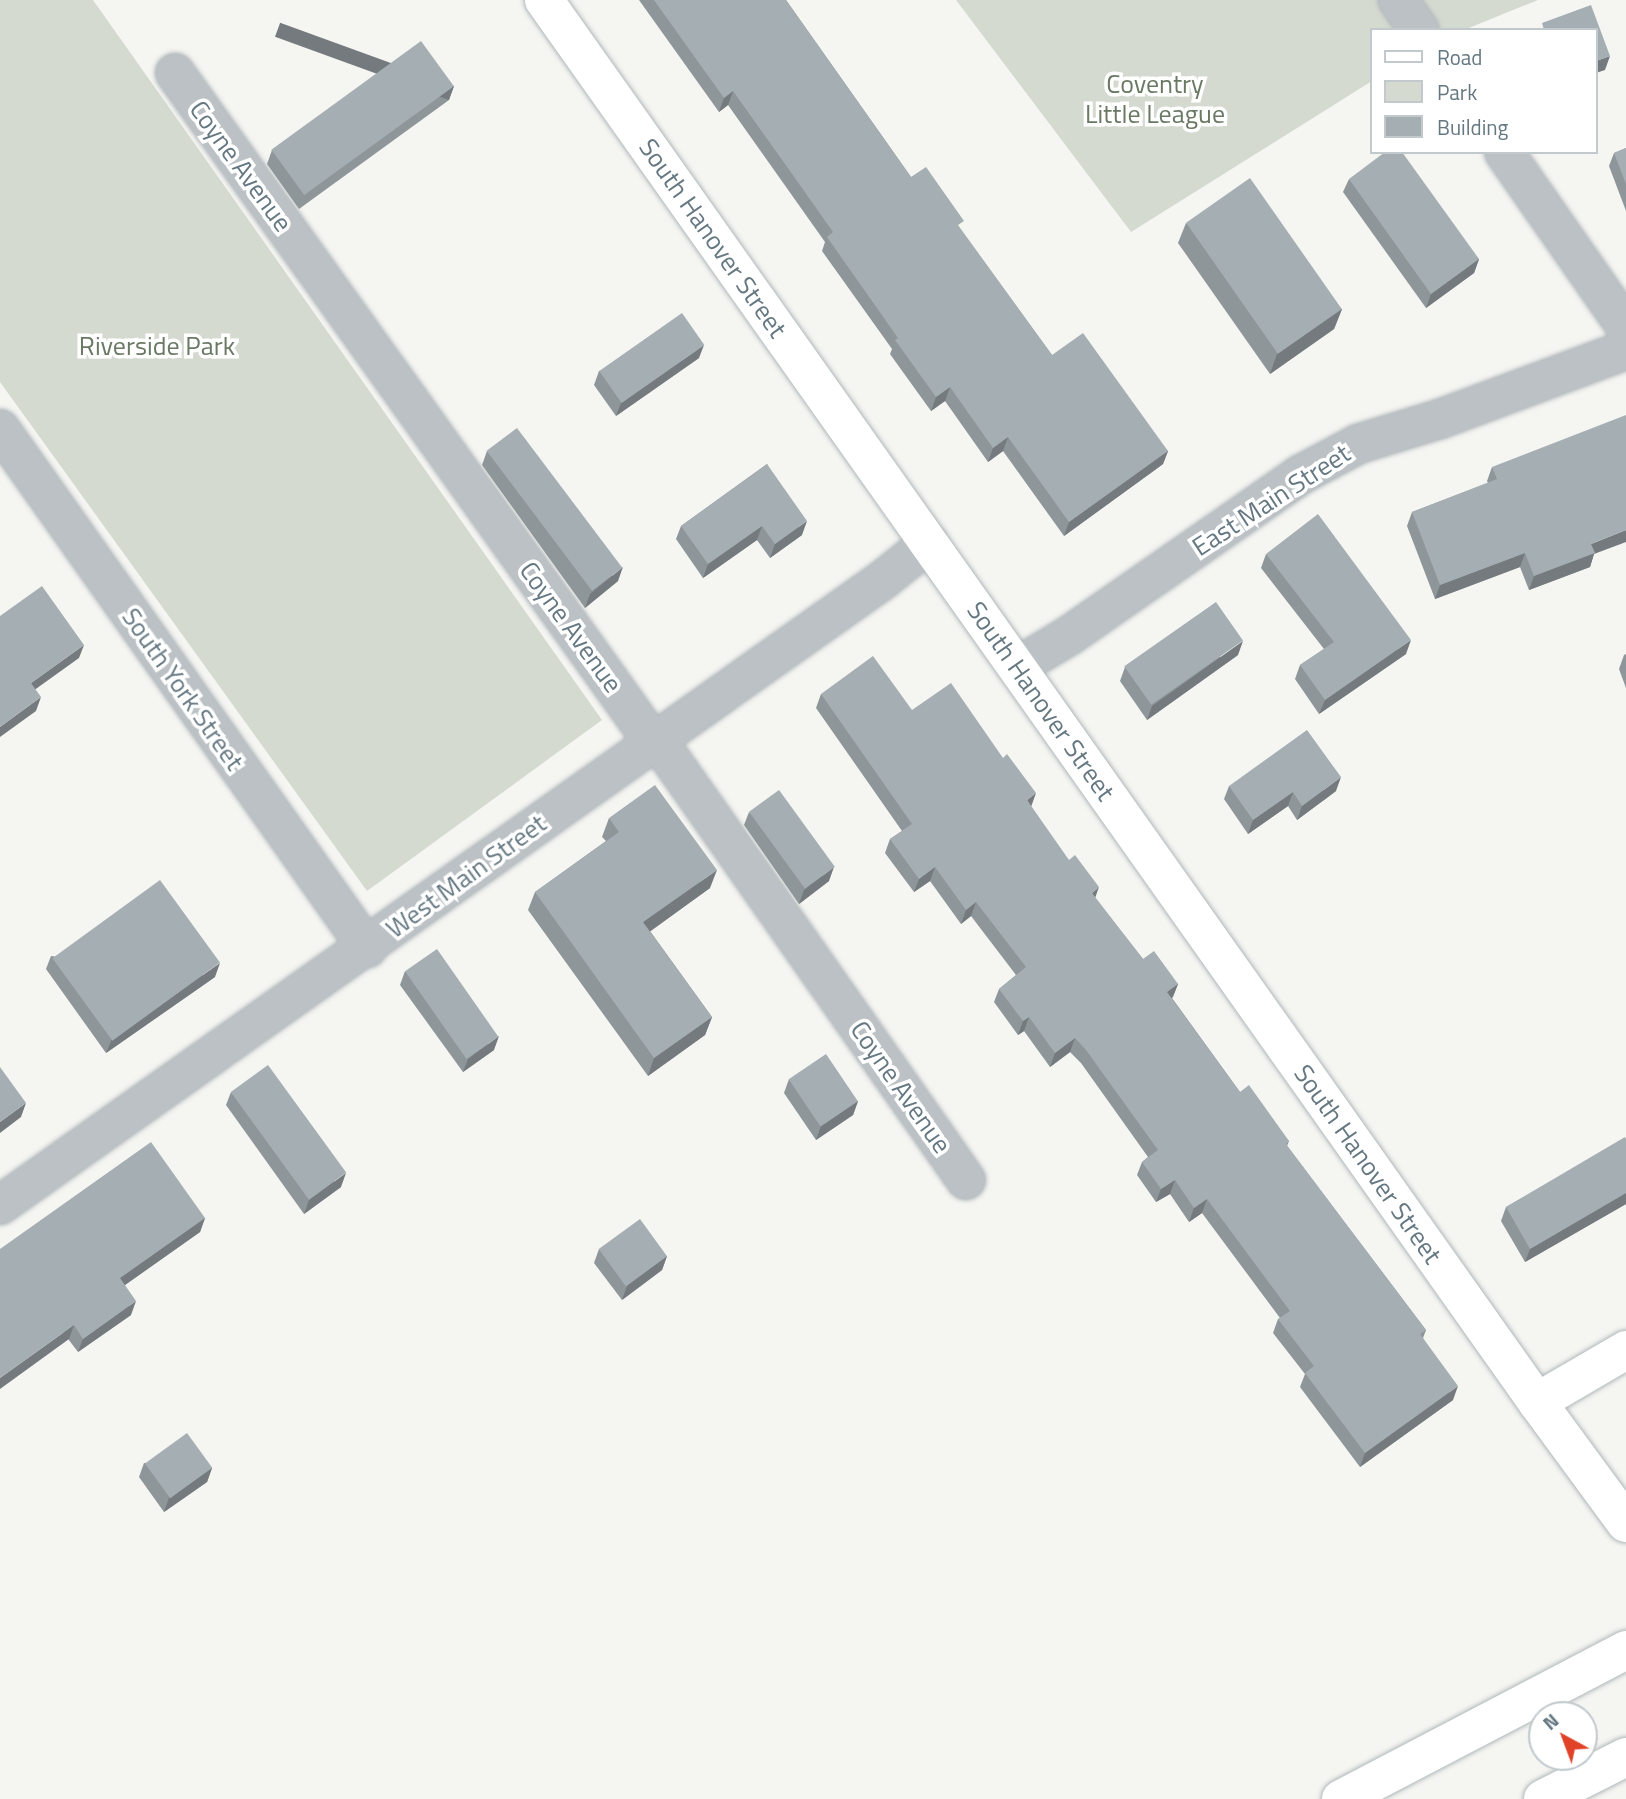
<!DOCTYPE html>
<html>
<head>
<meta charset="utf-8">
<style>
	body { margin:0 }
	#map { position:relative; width:1626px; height:1799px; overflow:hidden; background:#f5f5f2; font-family:"Titillium Web",sans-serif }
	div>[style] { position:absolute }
	.green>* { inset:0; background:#d5dad1 }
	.roads { filter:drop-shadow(0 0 2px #b0b7ba) drop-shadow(0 0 2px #b0b7ba) }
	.street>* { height:38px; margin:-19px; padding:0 19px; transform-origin:19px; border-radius:19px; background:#bbc1c4 }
	.secondary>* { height:38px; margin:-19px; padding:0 19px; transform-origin:19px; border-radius:19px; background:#fff }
	.highway>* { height:38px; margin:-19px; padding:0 19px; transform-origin:19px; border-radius:19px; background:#fff }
	.wall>* { inset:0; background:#8e969a }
	.shaded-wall>* { inset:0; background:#747a7d; transform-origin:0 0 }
	.building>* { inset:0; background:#a5afb3; transform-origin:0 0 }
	span { translate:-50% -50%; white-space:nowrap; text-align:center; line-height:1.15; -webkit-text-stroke:7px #fff; paint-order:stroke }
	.park-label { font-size:26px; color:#6a7963 }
	.street-label { font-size:26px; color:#657882 }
	.legend { position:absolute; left:1370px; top:28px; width:228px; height:126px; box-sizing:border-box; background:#fff; border:2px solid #c1c9cd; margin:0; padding:9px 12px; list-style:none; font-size:21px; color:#657882 }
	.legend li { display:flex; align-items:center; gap:14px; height:35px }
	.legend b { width:35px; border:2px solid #c1c9cd }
	.north { position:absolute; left:1528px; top:1701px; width:70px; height:70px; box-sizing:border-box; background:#fff; border:2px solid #c1c9cd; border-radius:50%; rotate:319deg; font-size:19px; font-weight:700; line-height:28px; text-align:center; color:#657882 }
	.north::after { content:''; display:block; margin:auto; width:24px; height:32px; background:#e04327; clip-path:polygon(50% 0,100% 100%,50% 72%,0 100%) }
</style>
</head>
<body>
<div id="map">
	<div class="green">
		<div style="clip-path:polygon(0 0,93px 0,602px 720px,367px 891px,0 382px)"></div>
		<div style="clip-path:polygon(956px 0,1538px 0,1464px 30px,1372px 30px,1372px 81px,1131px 232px)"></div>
	</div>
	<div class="roads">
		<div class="street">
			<div style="left:1398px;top:0;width:37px;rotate:55deg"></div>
			<div style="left:175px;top:73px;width:810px;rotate:54.45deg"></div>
			<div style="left:646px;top:732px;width:27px;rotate:45deg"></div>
			<div style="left:665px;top:751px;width:524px;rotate:54.95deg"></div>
			<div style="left:1504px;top:152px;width:213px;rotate:55.1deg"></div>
			<div style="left:0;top:429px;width:636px;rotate:54.73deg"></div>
			<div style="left:1017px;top:667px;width:62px;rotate:-31.1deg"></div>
			<div style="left:1070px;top:635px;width:280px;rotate:-34.8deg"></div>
			<div style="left:1300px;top:475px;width:66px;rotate:-28.1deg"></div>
			<div style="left:1358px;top:444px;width:86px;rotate:-17deg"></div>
			<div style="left:1440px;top:419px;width:198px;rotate:-20.4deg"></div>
			<div style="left:0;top:1205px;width:1083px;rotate:-35.3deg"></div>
			<div style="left:884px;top:579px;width:58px;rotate:-38.7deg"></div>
		</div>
		<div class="secondary">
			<div style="left:544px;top:0;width:1718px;rotate:54.69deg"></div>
			<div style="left:1537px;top:1402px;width:150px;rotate:53.7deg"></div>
		</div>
		<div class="highway">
			<div style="left:1537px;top:1402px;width:103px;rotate:-30.3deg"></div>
			<div style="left:1341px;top:1799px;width:322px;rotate:-27.6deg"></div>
			<div style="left:1543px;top:1799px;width:93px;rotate:-26.8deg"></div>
		</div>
	</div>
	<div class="wall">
		<div style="clip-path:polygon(639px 0,786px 0,911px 177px,961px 230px,1052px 355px,1168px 451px,1163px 464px,1064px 536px,1003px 451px,988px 462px,945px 401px,931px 411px,890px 354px,892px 349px,822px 251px,825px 242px,728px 105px,719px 112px)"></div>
		<div style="clip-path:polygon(454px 86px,449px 100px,299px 209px,267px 164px,272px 150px)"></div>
		<div style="clip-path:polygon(1626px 148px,1626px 211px,1609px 166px,1614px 153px)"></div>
		<div style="clip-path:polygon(1349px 179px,1479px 259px,1474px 273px,1426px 308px,1343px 192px)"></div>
		<div style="clip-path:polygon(1186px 223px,1342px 309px,1334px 329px,1270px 374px,1178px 243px)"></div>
		<div style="clip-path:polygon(699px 358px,616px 416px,594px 385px,599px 371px)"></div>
		<div style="clip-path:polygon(487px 451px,618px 581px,585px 608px,482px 465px)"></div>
		<div style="clip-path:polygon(767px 464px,802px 535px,770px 558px,757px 540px,703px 578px,676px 539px,681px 526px)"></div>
		<div style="clip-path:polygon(1492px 467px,1594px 554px,1590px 567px,1529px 590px,1520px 567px,1435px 599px,1407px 526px,1412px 512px,1488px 483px,1487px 481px)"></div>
		<div style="clip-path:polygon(1266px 554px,1406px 654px,1319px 714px,1295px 679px,1300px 665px,1324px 649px,1261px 568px)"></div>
		<div style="clip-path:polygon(1626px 654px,1626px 688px,1619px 669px,1624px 655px)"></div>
		<div style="clip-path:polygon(1238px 655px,1147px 720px,1120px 681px,1125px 667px)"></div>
		<div style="clip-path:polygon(821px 694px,912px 710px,1031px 807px,1095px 898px,1143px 959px,1178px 984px,1172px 998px,1240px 1092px,1289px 1141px,1287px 1146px,1426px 1330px,1423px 1338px,1453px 1400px,1360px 1467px,1300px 1387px,1305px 1374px,1273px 1333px,1278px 1319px,1280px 1318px,1202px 1213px,1189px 1222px,1170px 1194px,1156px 1202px,1137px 1175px,1142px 1162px,1148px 1157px,1081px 1063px,1070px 1052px,1050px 1067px,1024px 1031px,1018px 1035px,994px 1002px,999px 989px,1016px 975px,971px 916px,961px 924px,930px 881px,914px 892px,885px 853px,890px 839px,902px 831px,816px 708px)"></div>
		<div style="clip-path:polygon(1229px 786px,1336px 791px,1297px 820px,1288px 806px,1248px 834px,1224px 799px)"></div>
		<div style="clip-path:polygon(749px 812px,829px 881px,799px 904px,744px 825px)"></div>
		<div style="clip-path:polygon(609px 818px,710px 888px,650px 931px,712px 1017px,705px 1035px,648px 1076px,528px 910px,535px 892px,606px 841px,602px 837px)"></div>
		<div style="clip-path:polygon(51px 956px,215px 977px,106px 1053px,46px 969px)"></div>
		<div style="clip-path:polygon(405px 971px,494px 1050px,463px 1072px,400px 985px)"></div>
		<div style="clip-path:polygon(789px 1079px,858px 1101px,853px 1115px,816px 1140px,784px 1093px)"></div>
		<div style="clip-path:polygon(231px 1092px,341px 1187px,304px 1214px,226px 1105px)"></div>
		<div style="clip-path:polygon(1626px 1139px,1626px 1204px,1525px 1262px,1501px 1221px,1506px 1207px)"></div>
		<div style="clip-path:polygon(205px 1218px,200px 1232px,125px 1285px,131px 1315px,78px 1352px,0 1249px)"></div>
		<div style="clip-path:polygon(599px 1249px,667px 1256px,662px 1270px,622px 1300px,594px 1263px)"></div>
		<div style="clip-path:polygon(144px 1463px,212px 1468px,207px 1482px,164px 1512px,139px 1477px)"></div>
	</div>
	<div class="shaded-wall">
		<div style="clip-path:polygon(1610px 56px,1605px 70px,1596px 73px,1596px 61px)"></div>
		<div style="left:454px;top:86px;width:15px;height:185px;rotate:110deg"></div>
		<div style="clip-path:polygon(733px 91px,728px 105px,719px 112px,724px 98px)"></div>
		<div style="clip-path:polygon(1479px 259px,1474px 273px,1426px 308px,1431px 294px)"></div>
		<div style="clip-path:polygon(1342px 309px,1334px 329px,1270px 374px,1277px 354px)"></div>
		<div style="clip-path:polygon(704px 345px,699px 358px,616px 416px,621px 403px)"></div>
		<div style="clip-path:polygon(950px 387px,945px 401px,931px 411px,936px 397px)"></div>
		<div style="clip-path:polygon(1008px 437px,1003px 451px,988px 462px,993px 448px)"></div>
		<div style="clip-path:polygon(1168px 451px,1163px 464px,1064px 536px,1069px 522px)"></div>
		<div style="clip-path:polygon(807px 521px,802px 535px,770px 558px,775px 544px)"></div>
		<div style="clip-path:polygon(762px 526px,757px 540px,703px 578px,708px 564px)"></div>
		<div style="clip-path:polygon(1626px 530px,1626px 542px,1594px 554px,1590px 567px,1529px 590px,1534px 576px,1591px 544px)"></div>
		<div style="clip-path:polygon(1525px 553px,1520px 567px,1435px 599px,1440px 585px)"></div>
		<div style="clip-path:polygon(623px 567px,618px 581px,585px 608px,590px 594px)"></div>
		<div style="clip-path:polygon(1411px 640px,1406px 654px,1319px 714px,1325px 700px)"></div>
		<div style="clip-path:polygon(1243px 641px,1238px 655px,1147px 720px,1152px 706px)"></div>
		<div style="clip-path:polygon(84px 645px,79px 658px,26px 696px,31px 683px)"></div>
		<div style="clip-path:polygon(41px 697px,36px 711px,0 737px,0 727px)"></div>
		<div style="clip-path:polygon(1341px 777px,1336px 791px,1297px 820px,1302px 806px)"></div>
		<div style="clip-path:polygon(1293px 792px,1288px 806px,1248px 834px,1253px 820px)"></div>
		<div style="clip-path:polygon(1036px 793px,1031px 807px,1027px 800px)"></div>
		<div style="clip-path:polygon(834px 867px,829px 881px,799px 904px,804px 890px)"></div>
		<div style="clip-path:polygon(935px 867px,930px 881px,914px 892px,919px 879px)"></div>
		<div style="clip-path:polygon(717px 870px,710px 888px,637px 941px,643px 922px)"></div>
		<div style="clip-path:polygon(1099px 887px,1094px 901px,1092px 893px)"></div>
		<div style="clip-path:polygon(976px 902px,971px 916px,961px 924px,966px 910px)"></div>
		<div style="clip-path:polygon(220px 963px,215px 977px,106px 1053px,112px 1039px)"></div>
		<div style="clip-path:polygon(1178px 984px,1173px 997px,1162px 1005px,1167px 992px)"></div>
		<div style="clip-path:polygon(712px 1017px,705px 1035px,648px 1076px,654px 1058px)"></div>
		<div style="clip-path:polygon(1029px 1017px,1024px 1031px,1018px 1035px,1023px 1021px)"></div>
		<div style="clip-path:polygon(499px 1036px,494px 1050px,463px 1072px,468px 1059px)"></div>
		<div style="clip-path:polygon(1075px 1038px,1070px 1052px,1050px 1067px,1055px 1053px)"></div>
		<div style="clip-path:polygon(858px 1101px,853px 1115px,816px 1140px,821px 1126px)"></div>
		<div style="clip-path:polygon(26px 1103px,21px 1117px,0 1133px,0 1122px)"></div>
		<div style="clip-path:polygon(346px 1173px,341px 1187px,304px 1214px,309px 1200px)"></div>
		<div style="clip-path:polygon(1175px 1180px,1170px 1194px,1156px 1202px,1161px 1189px)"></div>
		<div style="clip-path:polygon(1626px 1193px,1626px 1204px,1525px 1262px,1530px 1249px)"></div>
		<div style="clip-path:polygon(1207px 1199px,1202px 1213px,1189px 1222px,1194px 1208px)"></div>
		<div style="clip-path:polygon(205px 1218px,200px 1232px,115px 1292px,120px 1278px)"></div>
		<div style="clip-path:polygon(667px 1256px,662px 1270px,622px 1300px,627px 1286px)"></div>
		<div style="clip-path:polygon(136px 1301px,131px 1315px,78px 1352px,83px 1339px)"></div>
		<div style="clip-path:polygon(74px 1325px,69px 1339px,0 1389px,0 1378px)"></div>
		<div style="clip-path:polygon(1458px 1386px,1453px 1400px,1360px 1467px,1365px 1453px)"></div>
		<div style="clip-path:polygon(212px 1468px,207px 1482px,164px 1512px,169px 1498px)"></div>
	</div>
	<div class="building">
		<div style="clip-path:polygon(654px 0,786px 0,911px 177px,926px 167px,964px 221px,958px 225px,1052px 355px,1083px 333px,1168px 451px,1069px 522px,1008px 437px,993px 448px,950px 387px,936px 397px,895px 340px,898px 338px,827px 237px,833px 232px,790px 171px,733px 91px,724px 98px)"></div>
		<div style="clip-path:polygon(1591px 5px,1610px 56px,1596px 61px,1596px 30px,1544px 30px,1542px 23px)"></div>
		<div style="left:421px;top:41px;width:56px;height:185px;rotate:54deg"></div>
		<div style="clip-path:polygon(1626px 148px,1626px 184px,1614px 153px)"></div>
		<div style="clip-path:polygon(1385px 152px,1402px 152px,1479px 259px,1431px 294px,1349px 179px)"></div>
		<div style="left:1250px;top:178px;width:160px;height:78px;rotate:55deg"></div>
		<div style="left:682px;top:313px;width:39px;height:101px;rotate:55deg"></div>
		<div style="clip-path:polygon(1626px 415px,1626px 530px,1591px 544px,1595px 553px,1534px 576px,1525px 553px,1440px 585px,1412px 512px,1497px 479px,1492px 467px)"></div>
		<div style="left:517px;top:428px;width:175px;height:38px;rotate:53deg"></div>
		<div style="clip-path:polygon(767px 464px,807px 521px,775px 544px,762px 526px,708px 564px,681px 526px)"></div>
		<div style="clip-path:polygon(1318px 514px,1411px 640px,1325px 700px,1300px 665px,1334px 642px,1266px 554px)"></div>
		<div style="clip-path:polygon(42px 586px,84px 645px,31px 683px,41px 697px,0 727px,0 616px)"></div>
		<div style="left:1216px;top:602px;width:47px;height:112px;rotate:55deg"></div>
		<div style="clip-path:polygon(873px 656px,912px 710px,951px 683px,1003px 758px,1007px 754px,1036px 793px,1027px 800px,1069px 860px,1075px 855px,1099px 887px,1092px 893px,1143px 959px,1154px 951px,1178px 984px,1167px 992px,1240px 1092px,1249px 1085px,1289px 1141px,1286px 1144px,1426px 1330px,1420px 1334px,1458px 1386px,1365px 1453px,1305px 1373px,1314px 1366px,1278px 1319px,1290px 1311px,1207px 1199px,1194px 1208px,1175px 1180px,1161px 1189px,1142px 1162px,1158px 1150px,1086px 1050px,1075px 1038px,1055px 1053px,1029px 1017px,1023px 1021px,999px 989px,1026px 967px,976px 902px,966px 910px,935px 867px,919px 879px,890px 839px,912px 824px,821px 694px)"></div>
		<div style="clip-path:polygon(1307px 730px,1341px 777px,1302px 806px,1293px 792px,1253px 820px,1229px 786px)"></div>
		<div style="clip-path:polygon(655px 785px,717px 870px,643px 922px,712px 1017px,654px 1058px,535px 892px,619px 832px,609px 818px)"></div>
		<div style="left:779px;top:790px;width:95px;height:37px;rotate:54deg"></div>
		<div style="left:160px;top:880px;width:102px;height:133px;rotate:54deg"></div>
		<div style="left:437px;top:949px;width:107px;height:39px;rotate:55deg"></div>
		<div style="left:826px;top:1054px;width:57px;height:45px;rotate:56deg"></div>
		<div style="left:268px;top:1065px;width:133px;height:46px;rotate:54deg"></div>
		<div style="clip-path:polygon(0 1067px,26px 1103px,0 1122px)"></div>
		<div style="clip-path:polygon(1625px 1137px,1626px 1139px,1626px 1193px,1530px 1249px,1506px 1207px)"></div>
		<div style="clip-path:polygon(151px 1142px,205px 1218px,120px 1278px,136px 1301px,83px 1339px,74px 1325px,0 1378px,0 1249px)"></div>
		<div style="left:640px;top:1219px;width:46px;height:51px;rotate:54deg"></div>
		<div style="left:187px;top:1433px;width:43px;height:52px;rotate:54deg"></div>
	</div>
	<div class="park-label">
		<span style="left:1155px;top:99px">Coventry<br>Little League</span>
		<span style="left:157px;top:346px">Riverside Park</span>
	</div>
	<div class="street-label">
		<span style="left:241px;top:166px;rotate:54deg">Coyne Avenue</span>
		<span style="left:713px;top:238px;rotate:55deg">South Hanover Street</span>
		<span style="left:1271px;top:500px;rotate:-33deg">East Main Street</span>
		<span style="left:571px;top:627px;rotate:54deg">Coyne Avenue</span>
		<span style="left:183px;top:689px;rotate:55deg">South York Street</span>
		<span style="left:1041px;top:701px;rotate:55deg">South Hanover Street</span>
		<span style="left:466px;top:876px;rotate:-36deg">West Main Street</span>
		<span style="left:901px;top:1087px;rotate:55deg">Coyne Avenue</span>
		<span style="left:1368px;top:1164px;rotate:55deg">South Hanover Street</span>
	</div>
	<ul class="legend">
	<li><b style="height:9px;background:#fff"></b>Road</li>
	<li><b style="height:19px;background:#d5dad1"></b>Park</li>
	<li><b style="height:19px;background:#a5afb3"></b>Building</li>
	</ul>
	<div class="north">N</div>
</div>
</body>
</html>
